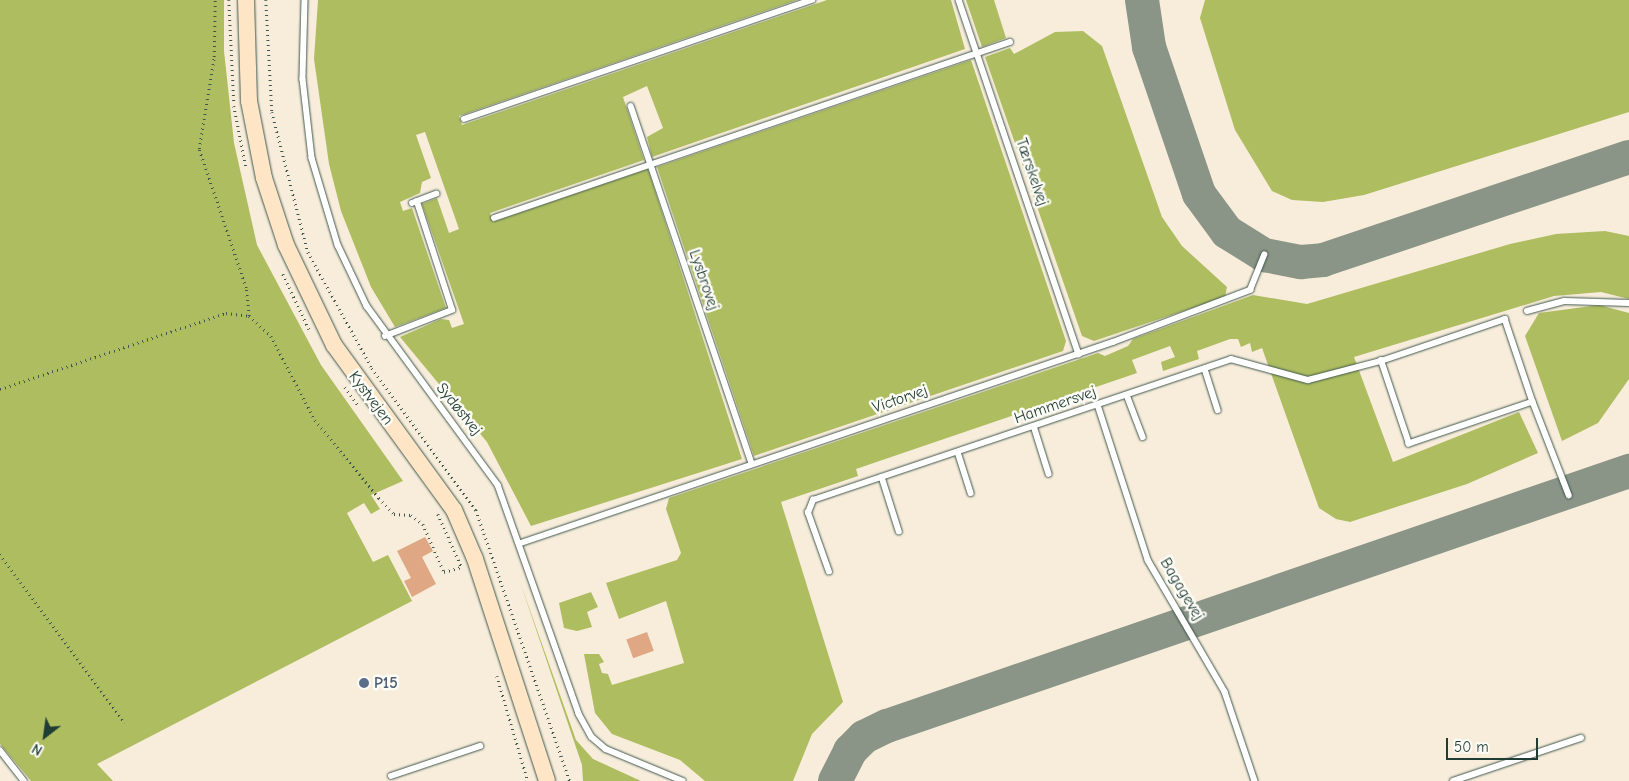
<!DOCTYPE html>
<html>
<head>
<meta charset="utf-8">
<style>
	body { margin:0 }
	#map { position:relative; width:1629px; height:781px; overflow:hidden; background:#f7edda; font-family:"Comic Neue",sans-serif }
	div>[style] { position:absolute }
	.green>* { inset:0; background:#aebd60 }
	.taxiway>* { height:34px; margin:-17px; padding:0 17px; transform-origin:17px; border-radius:17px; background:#8b9587 }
	.building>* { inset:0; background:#dfa783; transform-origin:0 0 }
	.path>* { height:2.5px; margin-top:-1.25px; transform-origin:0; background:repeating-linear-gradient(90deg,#3f574d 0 1px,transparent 0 5px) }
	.roads { filter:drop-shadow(0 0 1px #3f574d) drop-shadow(0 0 1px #3f574d) }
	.lane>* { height:5.5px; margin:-2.75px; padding:0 2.75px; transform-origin:2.75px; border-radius:2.75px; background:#fff }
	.secondary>* { height:16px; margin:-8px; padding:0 8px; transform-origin:8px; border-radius:8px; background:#fde5c5 }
	.dots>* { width:14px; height:14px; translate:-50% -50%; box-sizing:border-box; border:2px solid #fdfcf7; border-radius:50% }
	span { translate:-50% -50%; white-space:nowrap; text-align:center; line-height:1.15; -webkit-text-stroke:5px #fdfcf7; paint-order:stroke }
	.street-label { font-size:16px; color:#1f3d34 }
	.service-label { font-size:16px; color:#4e5e75; font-weight:700 }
	.left { translate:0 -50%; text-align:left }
	.north { position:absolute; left:20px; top:711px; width:50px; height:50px; -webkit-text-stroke:4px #fdfcf7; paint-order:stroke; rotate:210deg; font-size:14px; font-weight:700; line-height:20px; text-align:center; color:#1f3d34 }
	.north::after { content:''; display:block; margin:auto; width:18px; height:22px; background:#1f3d34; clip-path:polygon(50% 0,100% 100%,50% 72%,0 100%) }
	.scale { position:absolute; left:1446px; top:738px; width:92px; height:22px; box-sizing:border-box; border:2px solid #1f3d34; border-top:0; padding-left:6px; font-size:15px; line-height:18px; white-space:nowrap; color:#1f3d34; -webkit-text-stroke:4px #fdfcf7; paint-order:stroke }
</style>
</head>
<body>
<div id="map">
	<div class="green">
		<div style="clip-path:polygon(0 0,224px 0,224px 51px,234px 143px,257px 245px,321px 365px,403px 481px,371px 495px,380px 509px,371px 514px,364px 503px,347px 513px,373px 562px,388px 555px,412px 601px,97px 764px,113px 781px,31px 781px,0 744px)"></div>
		<div style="clip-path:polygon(318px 0,797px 0,459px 116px,462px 125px,827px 0,951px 0,965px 49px,652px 157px,647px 137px,663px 128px,647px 86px,623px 97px,644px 160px,490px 213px,493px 222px,648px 169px,742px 459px,531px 526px,487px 442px,400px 337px,441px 319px,449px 320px,452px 328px,464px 324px,422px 204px,437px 198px,449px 233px,459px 229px,425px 132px,416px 135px,431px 178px,422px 182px,420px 193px,400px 202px,403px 211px,412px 208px,446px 308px,395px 327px,371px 287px,341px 211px,329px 164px,314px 59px)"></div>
		<div style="clip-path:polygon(966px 0,994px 0,1006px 38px,982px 47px)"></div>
		<div style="clip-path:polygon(1205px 0,1629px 0,1629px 112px,1364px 195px,1323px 202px,1292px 200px,1272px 191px,1235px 130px,1200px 18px)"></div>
		<div style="clip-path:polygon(1083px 31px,1102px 46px,1162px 217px,1182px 246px,1227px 287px,1225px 297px,1094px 341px,1082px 336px,985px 57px,1010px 48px,1014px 54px,1055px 32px)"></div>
		<div style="clip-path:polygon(971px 60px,1066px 341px,1063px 351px,754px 456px,657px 167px)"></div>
		<div style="clip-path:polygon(1605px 231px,1629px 236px,1629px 299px,1601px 292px,1554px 296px,1354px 357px,1393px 462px,1519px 412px,1538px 453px,1467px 484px,1350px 522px,1336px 519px,1319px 508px,1262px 348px,1252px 352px,1250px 343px,1241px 347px,1238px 339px,1230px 339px,1197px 351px,1199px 359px,1163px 371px,1161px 362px,1175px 357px,1170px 346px,1132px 360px,1137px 373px,856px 469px,858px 476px,781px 502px,843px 702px,812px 734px,793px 781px,705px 781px,680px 760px,612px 734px,595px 713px,584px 654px,599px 654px,604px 662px,599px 664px,602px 673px,608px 674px,612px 685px,684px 663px,666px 601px,619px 619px,606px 583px,677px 560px,681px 553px,666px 509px,669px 498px,1098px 353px,1105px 356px,1128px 346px,1133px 339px,1253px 295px,1307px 304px,1510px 244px,1556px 234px)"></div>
		<div style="clip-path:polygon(1599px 305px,1629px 313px,1629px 379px,1598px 423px,1562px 441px,1525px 336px,1539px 313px)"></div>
		<div style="clip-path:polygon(520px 582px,576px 740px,593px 759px,641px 781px,583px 781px,582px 765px)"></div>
		<div style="clip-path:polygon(591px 592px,598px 607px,587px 612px,592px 627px,577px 631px,564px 628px,559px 603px)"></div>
	</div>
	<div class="taxiway">
		<div style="left:1142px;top:0;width:48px;rotate:81.5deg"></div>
		<div style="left:1149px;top:47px;width:155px;rotate:71.2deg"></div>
		<div style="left:1199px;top:194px;width:47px;rotate:53.6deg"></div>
		<div style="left:1227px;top:232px;width:44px;rotate:31.9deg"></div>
		<div style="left:1264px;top:255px;width:38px;rotate:11deg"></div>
		<div style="left:1301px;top:262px;width:22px;rotate:-5deg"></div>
		<div style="left:1323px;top:260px;width:323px;rotate:-18.6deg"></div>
		<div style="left:835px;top:781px;width:34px;rotate:-63deg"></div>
		<div style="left:850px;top:751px;width:20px;rotate:-45deg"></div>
		<div style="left:864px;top:737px;width:25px;rotate:-26deg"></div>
		<div style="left:887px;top:726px;width:785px;rotate:-18.97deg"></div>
	</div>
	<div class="building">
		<div style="clip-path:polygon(425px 537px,433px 551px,422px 557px,436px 584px,412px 597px,404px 581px,411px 578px,397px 551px)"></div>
		<div style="left:647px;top:632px;width:20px;height:22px;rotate:70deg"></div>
	</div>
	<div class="path">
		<div style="left:229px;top:0;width:101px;rotate:87.2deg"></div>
		<div style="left:266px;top:0;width:112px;rotate:86.9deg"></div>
		<div style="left:272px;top:112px;width:145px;rotate:75.6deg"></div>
		<div style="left:308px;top:252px;width:132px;rotate:61.1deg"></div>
		<div style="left:372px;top:368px;width:176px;rotate:53.8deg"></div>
		<div style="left:476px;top:510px;width:287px;rotate:70.9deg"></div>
		<div style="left:234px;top:106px;width:62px;rotate:78.9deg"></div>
		<div style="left:283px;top:274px;width:61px;rotate:64.7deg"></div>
		<div style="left:249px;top:316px;width:30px;rotate:42deg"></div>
		<div style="left:271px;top:336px;width:95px;rotate:62.4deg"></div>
		<div style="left:315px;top:420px;width:101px;rotate:50.6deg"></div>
		<div style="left:379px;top:498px;width:22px;rotate:47deg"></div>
		<div style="left:394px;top:514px;width:17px;rotate:3deg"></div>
		<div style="left:411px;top:515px;width:15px;rotate:37deg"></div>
		<div style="left:423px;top:524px;width:52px;rotate:66.4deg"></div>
		<div style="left:444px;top:572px;width:19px;rotate:-16deg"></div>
		<div style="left:345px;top:387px;width:22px;rotate:54deg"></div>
		<div style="left:0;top:389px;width:238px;rotate:-18.6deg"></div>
		<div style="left:226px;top:313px;width:23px;rotate:7deg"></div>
		<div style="left:249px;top:316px;width:28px;rotate:-96deg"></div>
		<div style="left:246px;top:288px;width:147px;rotate:-108.7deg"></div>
		<div style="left:199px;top:149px;width:93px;rotate:-80.7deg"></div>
		<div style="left:214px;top:57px;width:57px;rotate:-89deg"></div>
		<div style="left:438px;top:514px;width:57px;rotate:66.1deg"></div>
		<div style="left:0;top:554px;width:210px;rotate:53.5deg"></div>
		<div style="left:497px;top:676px;width:109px;rotate:73.6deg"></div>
	</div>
	<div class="roads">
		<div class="lane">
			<div style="left:305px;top:0;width:79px;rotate:91.5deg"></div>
			<div style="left:303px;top:79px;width:80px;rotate:83.5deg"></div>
			<div style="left:312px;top:158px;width:91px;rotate:73.4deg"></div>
			<div style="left:338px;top:245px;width:68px;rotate:64.6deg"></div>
			<div style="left:367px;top:306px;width:222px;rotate:53.8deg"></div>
			<div style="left:498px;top:485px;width:243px;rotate:70.5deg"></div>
			<div style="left:579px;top:714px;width:26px;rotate:61deg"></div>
			<div style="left:592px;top:737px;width:18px;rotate:41deg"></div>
			<div style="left:606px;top:749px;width:83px;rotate:22.6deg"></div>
			<div style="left:959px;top:0;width:374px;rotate:71.3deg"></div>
			<div style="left:631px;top:106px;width:377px;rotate:71.3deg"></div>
			<div style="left:464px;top:119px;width:368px;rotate:-18.9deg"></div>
			<div style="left:412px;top:203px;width:26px;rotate:-21deg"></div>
			<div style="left:494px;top:218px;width:545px;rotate:-18.83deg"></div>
			<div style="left:1527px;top:311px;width:39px;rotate:-15deg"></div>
			<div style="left:1565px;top:301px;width:64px;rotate:1.8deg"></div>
			<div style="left:1505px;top:319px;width:88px;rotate:71.4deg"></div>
			<div style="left:1533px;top:402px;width:131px;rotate:161.3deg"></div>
			<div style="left:1409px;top:444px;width:88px;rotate:-108.6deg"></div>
			<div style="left:1381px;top:361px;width:131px;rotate:-18.7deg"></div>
			<div style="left:385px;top:336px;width:72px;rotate:-21.2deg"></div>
			<div style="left:452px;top:310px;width:114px;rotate:-108deg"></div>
			<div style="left:1205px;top:369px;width:43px;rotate:72.4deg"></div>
			<div style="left:1127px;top:395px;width:45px;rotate:69.1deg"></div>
			<div style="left:1533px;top:402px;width:100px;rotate:68.8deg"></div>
			<div style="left:1098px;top:405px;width:163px;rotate:72.1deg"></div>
			<div style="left:1148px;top:560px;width:153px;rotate:59.7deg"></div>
			<div style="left:1225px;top:692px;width:94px;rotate:71.4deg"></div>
			<div style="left:1034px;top:426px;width:50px;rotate:72.6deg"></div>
			<div style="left:958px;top:452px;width:43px;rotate:72.4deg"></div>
			<div style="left:882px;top:477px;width:57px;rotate:72.5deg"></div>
			<div style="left:521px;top:543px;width:625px;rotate:-18.75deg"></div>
			<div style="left:1113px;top:342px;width:147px;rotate:-20.8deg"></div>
			<div style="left:1250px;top:290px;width:38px;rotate:-68deg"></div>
			<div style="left:829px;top:572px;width:63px;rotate:-109.6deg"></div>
			<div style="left:808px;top:513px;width:14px;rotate:-69deg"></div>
			<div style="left:813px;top:500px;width:441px;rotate:-18.6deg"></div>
			<div style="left:1231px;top:359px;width:80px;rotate:15.3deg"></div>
			<div style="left:1308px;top:380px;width:75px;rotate:-14.6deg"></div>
			<div style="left:0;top:750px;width:39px;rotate:52deg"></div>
			<div style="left:391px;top:776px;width:94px;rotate:-18.6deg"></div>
			<div style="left:1453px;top:781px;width:135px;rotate:-18.6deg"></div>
		</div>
		<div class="secondary">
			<div style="left:246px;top:0;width:101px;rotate:88.3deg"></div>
			<div style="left:249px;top:101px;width:78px;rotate:79deg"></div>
			<div style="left:264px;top:178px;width:71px;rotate:71.8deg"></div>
			<div style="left:286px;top:245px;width:111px;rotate:64.4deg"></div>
			<div style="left:334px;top:345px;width:204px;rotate:54deg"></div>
			<div style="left:454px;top:510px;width:53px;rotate:66.8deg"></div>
			<div style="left:475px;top:559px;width:233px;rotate:72deg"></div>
		</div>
	</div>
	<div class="dots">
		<div style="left:364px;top:683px;background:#5c6f8a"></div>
	</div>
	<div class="street-label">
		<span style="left:1032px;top:172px;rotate:71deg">Tærskelvej</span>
		<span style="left:704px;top:280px;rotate:71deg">Lysbrovej</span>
		<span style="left:371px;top:398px;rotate:53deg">Kystvejen</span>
		<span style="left:900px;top:399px;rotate:-19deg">Victorvej</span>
		<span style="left:1055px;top:405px;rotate:-19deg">Hammersvej</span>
		<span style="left:459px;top:409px;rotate:51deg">Sydøstvej</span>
		<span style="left:1182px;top:589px;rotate:59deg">Bagagevej</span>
	</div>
	<div class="service-label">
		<span class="left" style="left:374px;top:683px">P15</span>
	</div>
	<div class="north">N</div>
	<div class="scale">50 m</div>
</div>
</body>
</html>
